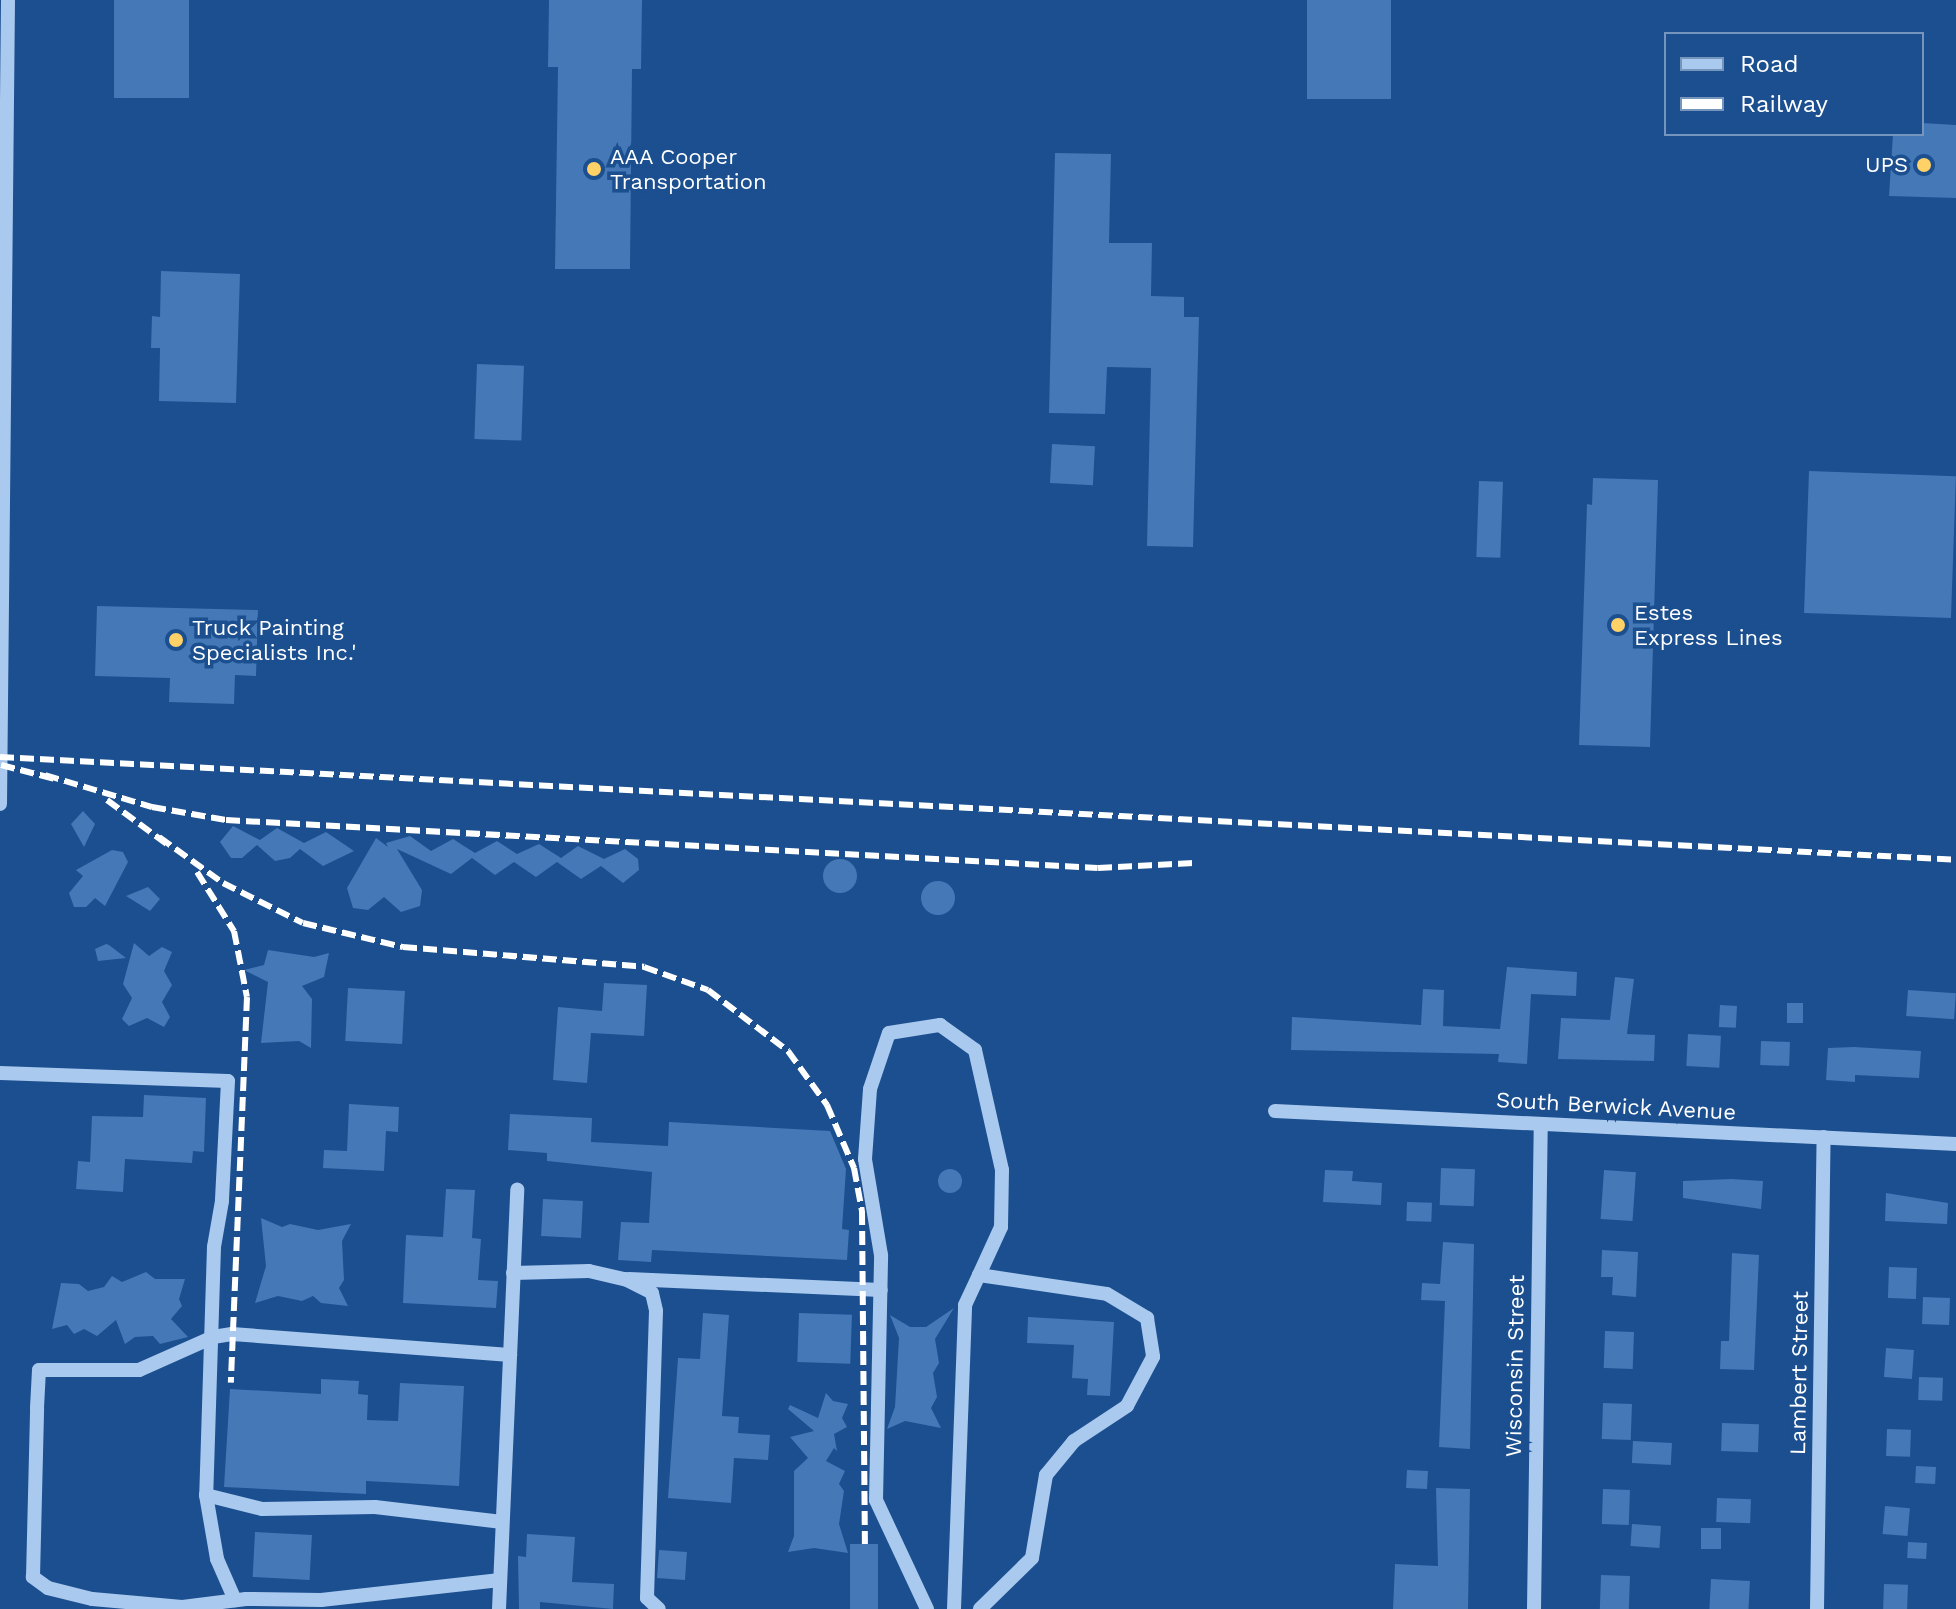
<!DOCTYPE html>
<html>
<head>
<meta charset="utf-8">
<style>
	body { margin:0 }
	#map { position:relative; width:1956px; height:1609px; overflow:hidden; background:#1b4f8f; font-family:"Work Sans",sans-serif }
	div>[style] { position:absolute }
	.building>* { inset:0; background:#4478b7; transform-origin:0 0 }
	.round { border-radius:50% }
	.minor>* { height:14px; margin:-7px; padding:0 7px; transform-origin:7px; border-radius:7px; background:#a9c9ee }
	.rail>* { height:6px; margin-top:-3px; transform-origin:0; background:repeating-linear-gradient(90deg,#fff 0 14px,transparent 0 20px) }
	.dots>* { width:22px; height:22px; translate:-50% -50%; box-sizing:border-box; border:4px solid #1b4f8f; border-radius:50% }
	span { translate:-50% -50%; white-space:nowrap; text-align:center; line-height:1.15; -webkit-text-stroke:7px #1b4f8f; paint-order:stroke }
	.poi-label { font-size:22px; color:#fff }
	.left { translate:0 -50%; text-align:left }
	.right { translate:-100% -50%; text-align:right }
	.street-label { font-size:22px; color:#fff }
	.legend { position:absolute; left:1664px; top:32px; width:260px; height:104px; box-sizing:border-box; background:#1b4f8f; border:2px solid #7695bc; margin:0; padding:10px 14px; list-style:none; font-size:24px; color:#fff }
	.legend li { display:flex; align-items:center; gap:16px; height:40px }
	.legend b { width:40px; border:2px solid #7695bc }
</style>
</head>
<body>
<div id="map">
	<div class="building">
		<div style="left:114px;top:0;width:75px;height:98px"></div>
		<div style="clip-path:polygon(549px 0,642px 0,641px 69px,632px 69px,630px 269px,555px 269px,558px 67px,548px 67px)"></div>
		<div style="left:1307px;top:0;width:84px;height:99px"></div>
		<div style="clip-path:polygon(1922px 123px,1956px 125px,1956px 198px,1889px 196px,1893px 134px,1922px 134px)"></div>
		<div style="clip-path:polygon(1055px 153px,1111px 154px,1109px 243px,1152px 243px,1151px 296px,1184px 297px,1184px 317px,1199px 317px,1193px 547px,1147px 546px,1151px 368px,1107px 367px,1105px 414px,1049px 413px)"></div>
		<div style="clip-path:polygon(161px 271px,240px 274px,236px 403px,159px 401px,160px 348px,151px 348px,152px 316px,160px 317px)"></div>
		<div style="left:477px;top:364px;width:47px;height:75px;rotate:2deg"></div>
		<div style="left:1052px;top:444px;width:43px;height:39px;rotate:3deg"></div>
		<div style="left:1809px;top:471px;width:147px;height:142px;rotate:2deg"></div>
		<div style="clip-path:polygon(1593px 478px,1658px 480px,1650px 747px,1579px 745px,1587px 504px,1592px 505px)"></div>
		<div style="left:1479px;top:481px;width:24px;height:76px;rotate:2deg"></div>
		<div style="clip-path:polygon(97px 606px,258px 610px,256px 676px,235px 675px,234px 704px,169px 702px,170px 678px,95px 676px)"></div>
		<div style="clip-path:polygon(83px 811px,95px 824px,84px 847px,71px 824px)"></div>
		<div style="clip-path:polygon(233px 826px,260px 840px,277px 828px,304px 843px,326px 832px,354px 851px,323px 866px,300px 849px,290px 858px,275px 861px,257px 845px,242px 858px,231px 858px,220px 842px)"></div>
		<div style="clip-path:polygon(410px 836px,431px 851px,453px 839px,475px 853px,497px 841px,517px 854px,539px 844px,561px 858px,578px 846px,604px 859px,625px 849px,638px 859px,639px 870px,623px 883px,601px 866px,581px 879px,557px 862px,536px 877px,514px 862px,495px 875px,472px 858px,451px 874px,397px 849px,422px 890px,420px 906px,401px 912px,384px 897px,368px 910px,353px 908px,347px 888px,376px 838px,388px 847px,386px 843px)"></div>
		<div style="clip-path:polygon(112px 850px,123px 852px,128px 862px,105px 906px,95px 898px,86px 907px,74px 907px,69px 893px,83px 876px,76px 870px)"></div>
		<div class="round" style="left:823px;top:859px;width:34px;height:34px"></div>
		<div class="round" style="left:921px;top:881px;width:34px;height:34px"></div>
		<div style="clip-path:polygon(148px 887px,160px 899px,150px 911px,126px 896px)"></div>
		<div style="clip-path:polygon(134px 943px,149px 956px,162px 947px,172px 952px,164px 971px,172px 985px,162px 1002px,170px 1017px,164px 1027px,147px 1018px,129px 1026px,122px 1019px,132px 998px,123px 984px)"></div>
		<div style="clip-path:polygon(106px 944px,109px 945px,126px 958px,98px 961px,95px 949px)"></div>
		<div style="clip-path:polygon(268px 950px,314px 957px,329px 953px,324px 977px,302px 986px,312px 999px,311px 1048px,299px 1041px,261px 1043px,268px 982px,244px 970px,264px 965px)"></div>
		<div style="clip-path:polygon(1507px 967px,1577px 972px,1576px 996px,1531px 994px,1527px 1064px,1498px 1062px,1499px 1054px,1291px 1050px,1292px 1017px,1421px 1025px,1423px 989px,1444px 990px,1443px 1026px,1500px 1029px)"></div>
		<div style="clip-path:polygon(1615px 977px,1634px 979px,1627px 1034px,1655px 1035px,1654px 1061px,1558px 1059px,1561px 1018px,1610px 1020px)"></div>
		<div style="clip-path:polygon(604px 983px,647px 985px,644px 1036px,591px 1033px,587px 1083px,553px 1080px,558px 1007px,602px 1011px)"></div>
		<div style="left:348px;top:988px;width:57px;height:53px;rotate:3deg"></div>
		<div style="left:1908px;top:990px;width:48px;height:26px;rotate:4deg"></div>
		<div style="left:1787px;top:1003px;width:16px;height:20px"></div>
		<div style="left:1720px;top:1005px;width:17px;height:22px;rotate:3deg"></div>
		<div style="left:1688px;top:1034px;width:33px;height:32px;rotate:3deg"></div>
		<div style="left:1761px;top:1041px;width:29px;height:24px;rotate:2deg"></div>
		<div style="clip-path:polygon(1854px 1047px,1921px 1051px,1919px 1078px,1855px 1075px,1855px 1082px,1826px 1080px,1828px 1048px)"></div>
		<div style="clip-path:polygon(144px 1095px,206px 1098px,204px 1152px,193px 1151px,192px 1163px,125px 1159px,123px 1192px,76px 1189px,78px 1161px,90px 1162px,92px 1116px,143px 1117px)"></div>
		<div style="clip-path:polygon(349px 1104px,399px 1107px,398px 1132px,386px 1131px,384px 1171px,323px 1168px,324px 1150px,347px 1151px)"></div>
		<div style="clip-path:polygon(510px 1114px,592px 1118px,591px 1142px,668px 1146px,669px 1122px,830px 1131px,846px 1169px,842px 1229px,849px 1230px,847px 1260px,652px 1250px,651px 1262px,618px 1260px,621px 1222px,649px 1223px,652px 1172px,547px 1161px,547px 1153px,508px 1150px)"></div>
		<div style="left:1441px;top:1168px;width:34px;height:37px;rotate:2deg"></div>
		<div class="round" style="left:938px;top:1169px;width:24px;height:24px"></div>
		<div style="clip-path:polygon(1325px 1170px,1353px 1171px,1352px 1181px,1382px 1183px,1381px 1205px,1323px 1202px)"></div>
		<div style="left:1604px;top:1170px;width:32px;height:49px;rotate:4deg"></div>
		<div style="clip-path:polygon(1731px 1179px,1763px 1181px,1761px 1209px,1683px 1198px,1683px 1181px)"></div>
		<div style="clip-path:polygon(446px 1189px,475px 1190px,472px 1238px,481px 1239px,478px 1280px,498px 1281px,496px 1308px,403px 1303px,406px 1235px,443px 1237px)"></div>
		<div style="clip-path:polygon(1886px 1193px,1948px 1203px,1947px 1224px,1885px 1221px)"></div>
		<div style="left:543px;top:1199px;width:40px;height:37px;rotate:3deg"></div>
		<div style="left:1407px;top:1202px;width:25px;height:19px;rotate:2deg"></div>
		<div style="clip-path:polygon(261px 1218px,282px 1227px,290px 1224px,318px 1230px,351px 1224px,342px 1241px,344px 1280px,339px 1288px,348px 1306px,321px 1303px,313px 1296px,302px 1301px,278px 1296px,255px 1303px,266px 1266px)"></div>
		<div style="clip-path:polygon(1443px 1242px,1474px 1244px,1470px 1449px,1439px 1447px,1445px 1301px,1421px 1300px,1422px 1283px,1440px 1284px)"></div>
		<div style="clip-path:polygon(1602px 1250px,1638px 1252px,1636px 1297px,1612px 1295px,1613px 1277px,1601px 1277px)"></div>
		<div style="clip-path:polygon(1732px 1253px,1759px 1255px,1754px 1370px,1720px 1369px,1721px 1341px,1729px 1341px)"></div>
		<div style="left:1889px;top:1267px;width:28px;height:31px;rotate:2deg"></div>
		<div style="clip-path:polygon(146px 1272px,155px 1279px,185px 1279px,179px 1299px,182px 1306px,171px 1319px,188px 1337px,160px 1344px,153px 1336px,135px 1337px,125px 1344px,116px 1320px,97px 1336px,84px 1329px,74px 1334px,67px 1325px,52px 1329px,61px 1283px,79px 1284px,88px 1291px,104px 1287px,112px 1276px,122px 1282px)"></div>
		<div style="left:1923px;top:1297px;width:27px;height:27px;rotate:2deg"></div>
		<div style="clip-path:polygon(954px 1308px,935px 1339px,939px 1363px,933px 1373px,937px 1397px,931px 1408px,941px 1428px,905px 1421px,887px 1429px,895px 1407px,899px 1338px,890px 1315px,910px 1327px,926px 1327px)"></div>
		<div style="clip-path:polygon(703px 1313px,729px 1315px,722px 1416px,739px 1417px,738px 1433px,770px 1435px,768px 1460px,734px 1458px,731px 1503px,668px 1498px,678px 1358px,700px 1359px)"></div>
		<div style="left:799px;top:1313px;width:53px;height:49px;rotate:2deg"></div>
		<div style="clip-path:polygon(1028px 1317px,1114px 1322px,1110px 1396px,1087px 1395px,1088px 1379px,1072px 1378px,1074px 1345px,1027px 1343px)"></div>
		<div style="left:1605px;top:1331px;width:29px;height:37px;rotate:2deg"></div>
		<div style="left:1886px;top:1348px;width:28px;height:29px;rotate:4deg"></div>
		<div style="left:1919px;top:1377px;width:24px;height:23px;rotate:2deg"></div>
		<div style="clip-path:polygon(321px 1379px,359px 1381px,358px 1394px,368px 1395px,367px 1420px,398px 1421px,400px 1383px,464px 1386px,459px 1486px,366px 1481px,366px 1494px,224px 1487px,230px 1389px,321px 1394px)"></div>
		<div style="clip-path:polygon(826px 1393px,833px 1401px,848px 1404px,842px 1418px,847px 1427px,834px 1434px,837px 1451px,834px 1448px,826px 1461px,845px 1471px,839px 1484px,844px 1491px,839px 1524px,848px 1553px,814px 1548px,788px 1552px,794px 1536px,794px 1471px,808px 1458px,790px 1437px,814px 1431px,788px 1409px,790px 1405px,818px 1418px)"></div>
		<div style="left:1603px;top:1403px;width:29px;height:36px;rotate:2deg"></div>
		<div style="left:1722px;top:1423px;width:37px;height:28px;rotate:2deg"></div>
		<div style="left:1887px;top:1429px;width:24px;height:27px;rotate:2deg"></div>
		<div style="left:1633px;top:1441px;width:39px;height:22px;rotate:3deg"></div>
		<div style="left:1916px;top:1466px;width:20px;height:17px;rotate:3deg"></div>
		<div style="left:1407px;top:1470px;width:21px;height:18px;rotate:3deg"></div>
		<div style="clip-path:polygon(1436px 1488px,1470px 1489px,1468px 1609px,1393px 1609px,1395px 1564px,1438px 1566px)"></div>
		<div style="left:1603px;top:1489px;width:27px;height:35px;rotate:2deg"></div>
		<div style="left:1717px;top:1498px;width:34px;height:24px;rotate:2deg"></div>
		<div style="left:1885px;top:1506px;width:25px;height:28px;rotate:5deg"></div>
		<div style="left:1632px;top:1524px;width:29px;height:22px;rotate:4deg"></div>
		<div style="left:1701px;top:1528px;width:20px;height:21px"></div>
		<div style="left:255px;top:1532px;width:57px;height:45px;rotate:3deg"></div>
		<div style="clip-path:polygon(527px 1534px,575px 1537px,572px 1582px,614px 1584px,613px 1609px,540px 1602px,540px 1609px,519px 1609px,518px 1556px,526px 1557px)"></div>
		<div style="left:1908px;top:1542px;width:19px;height:16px;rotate:3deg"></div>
		<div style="left:850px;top:1544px;width:28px;height:65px"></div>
		<div style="left:659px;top:1550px;width:28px;height:28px;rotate:4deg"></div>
		<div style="left:1601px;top:1575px;width:29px;height:34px;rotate:2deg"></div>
		<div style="left:1711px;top:1579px;width:39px;height:30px;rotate:3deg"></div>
		<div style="left:1884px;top:1584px;width:24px;height:25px;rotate:2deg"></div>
	</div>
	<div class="minor">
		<div style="left:0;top:804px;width:804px;rotate:-89.43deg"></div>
		<div style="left:0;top:1073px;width:228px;rotate:2deg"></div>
		<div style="left:228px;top:1081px;width:120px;rotate:92.9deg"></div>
		<div style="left:222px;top:1201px;width:47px;rotate:99.9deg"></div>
		<div style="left:214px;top:1247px;width:248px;rotate:91.8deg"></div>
		<div style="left:206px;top:1495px;width:58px;rotate:14deg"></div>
		<div style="left:262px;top:1509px;width:113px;rotate:-1deg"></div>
		<div style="left:375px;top:1507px;width:128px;rotate:6.7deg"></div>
		<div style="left:1275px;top:1111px;width:682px;rotate:2.77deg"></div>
		<div style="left:513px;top:1273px;width:76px;rotate:-1.5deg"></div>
		<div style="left:589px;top:1271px;width:37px;rotate:13deg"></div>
		<div style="left:625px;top:1279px;width:30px;rotate:27deg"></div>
		<div style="left:652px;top:1293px;width:18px;rotate:77deg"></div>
		<div style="left:656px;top:1311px;width:287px;rotate:91.8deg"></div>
		<div style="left:647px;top:1598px;width:16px;rotate:43deg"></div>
		<div style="left:629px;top:1279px;width:252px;rotate:2.5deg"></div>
		<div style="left:206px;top:1495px;width:65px;rotate:80.2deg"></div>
		<div style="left:217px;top:1559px;width:45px;rotate:66.3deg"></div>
		<div style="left:500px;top:1580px;width:180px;rotate:173.6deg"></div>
		<div style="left:321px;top:1600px;width:75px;rotate:-179.2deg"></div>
		<div style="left:246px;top:1599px;width:64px;rotate:172.9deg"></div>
		<div style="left:182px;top:1607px;width:90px;rotate:-174.9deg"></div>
		<div style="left:92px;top:1599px;width:45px;rotate:-166deg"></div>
		<div style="left:48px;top:1588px;width:19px;rotate:-144deg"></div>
		<div style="left:33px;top:1577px;width:169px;rotate:-88.6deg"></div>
		<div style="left:37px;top:1408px;width:38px;rotate:-87deg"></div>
		<div style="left:39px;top:1370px;width:100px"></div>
		<div style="left:139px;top:1370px;width:81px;rotate:-24deg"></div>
		<div style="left:213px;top:1337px;width:19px;rotate:-9deg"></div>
		<div style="left:232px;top:1334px;width:279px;rotate:4.3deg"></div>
		<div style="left:499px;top:1609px;width:420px;rotate:-87.5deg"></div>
		<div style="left:927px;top:1609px;width:120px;rotate:-115.1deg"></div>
		<div style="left:876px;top:1500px;width:245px;rotate:-88.8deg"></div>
		<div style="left:881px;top:1255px;width:97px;rotate:-99.5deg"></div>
		<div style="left:865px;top:1159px;width:70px;rotate:-85.9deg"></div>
		<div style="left:870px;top:1089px;width:59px;rotate:-71.3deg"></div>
		<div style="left:889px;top:1033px;width:52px;rotate:-8.9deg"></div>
		<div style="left:940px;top:1025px;width:43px;rotate:35.5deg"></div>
		<div style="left:975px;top:1050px;width:123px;rotate:77.3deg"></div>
		<div style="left:1002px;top:1170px;width:57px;rotate:91deg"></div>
		<div style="left:1001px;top:1227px;width:53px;rotate:114.6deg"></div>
		<div style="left:954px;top:1609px;width:304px;rotate:-87.9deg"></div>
		<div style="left:965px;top:1305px;width:33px;rotate:-65deg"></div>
		<div style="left:979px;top:1275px;width:129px;rotate:8.4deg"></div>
		<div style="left:1107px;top:1294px;width:47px;rotate:31deg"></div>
		<div style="left:1147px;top:1318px;width:39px;rotate:81deg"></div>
		<div style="left:1153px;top:1357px;width:55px;rotate:118deg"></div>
		<div style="left:1127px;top:1406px;width:64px;rotate:146.6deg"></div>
		<div style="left:1074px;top:1441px;width:44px;rotate:129.5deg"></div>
		<div style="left:1046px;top:1475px;width:84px;rotate:99.6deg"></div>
		<div style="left:1032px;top:1558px;width:73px;rotate:135.6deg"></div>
		<div style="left:1534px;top:1609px;width:485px;rotate:-89.2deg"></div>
		<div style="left:1817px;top:1609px;width:472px;rotate:-89.2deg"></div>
	</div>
	<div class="rail">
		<div style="left:0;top:757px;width:1959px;rotate:3.01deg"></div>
		<div style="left:1px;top:765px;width:56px;rotate:14.5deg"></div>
		<div style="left:45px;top:775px;width:112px;rotate:16.7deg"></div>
		<div style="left:152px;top:807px;width:75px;rotate:10deg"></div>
		<div style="left:226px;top:820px;width:873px;rotate:3.15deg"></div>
		<div style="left:1098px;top:868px;width:96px;rotate:-3deg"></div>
		<div style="left:107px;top:800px;width:76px;rotate:36.4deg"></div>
		<div style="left:159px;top:837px;width:79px;rotate:35.7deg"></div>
		<div style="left:223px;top:883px;width:89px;rotate:26.6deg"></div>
		<div style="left:303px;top:923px;width:103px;rotate:13.5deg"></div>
		<div style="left:403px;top:947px;width:242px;rotate:4.7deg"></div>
		<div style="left:644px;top:967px;width:68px;rotate:19.8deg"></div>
		<div style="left:708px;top:990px;width:101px;rotate:37.3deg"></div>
		<div style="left:788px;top:1051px;width:67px;rotate:54.2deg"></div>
		<div style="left:827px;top:1105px;width:69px;rotate:66.8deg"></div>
		<div style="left:854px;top:1168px;width:44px;rotate:79.5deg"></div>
		<div style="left:862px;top:1211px;width:333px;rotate:89.5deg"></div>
		<div style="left:197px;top:872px;width:70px;rotate:57.9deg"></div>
		<div style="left:234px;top:931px;width:67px;rotate:78.9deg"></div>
		<div style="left:247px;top:997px;width:386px;rotate:92.4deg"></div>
	</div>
	<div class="dots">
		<div style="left:1924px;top:165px;background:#ffd166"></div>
		<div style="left:594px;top:169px;background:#ffd166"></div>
		<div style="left:1618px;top:625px;background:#ffd166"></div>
		<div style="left:176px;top:640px;background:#ffd166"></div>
	</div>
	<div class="poi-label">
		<span class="left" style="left:610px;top:169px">AAA Cooper<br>Transportation</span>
		<span class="right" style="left:1908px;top:165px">UPS</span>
		<span class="left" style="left:1634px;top:625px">Estes<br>Express Lines</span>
		<span class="left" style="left:192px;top:640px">Truck Painting<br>Specialists Inc.'</span>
	</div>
	<div class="street-label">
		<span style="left:1616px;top:1106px;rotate:3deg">South Berwick Avenue</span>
		<span style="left:1515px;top:1366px;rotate:-89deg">Wisconsin Street</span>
		<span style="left:1799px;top:1373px;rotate:-89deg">Lambert Street</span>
	</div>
	<ul class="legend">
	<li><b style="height:10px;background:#a9c9ee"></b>Road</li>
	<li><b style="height:10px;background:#fff"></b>Railway</li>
	</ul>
</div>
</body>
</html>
